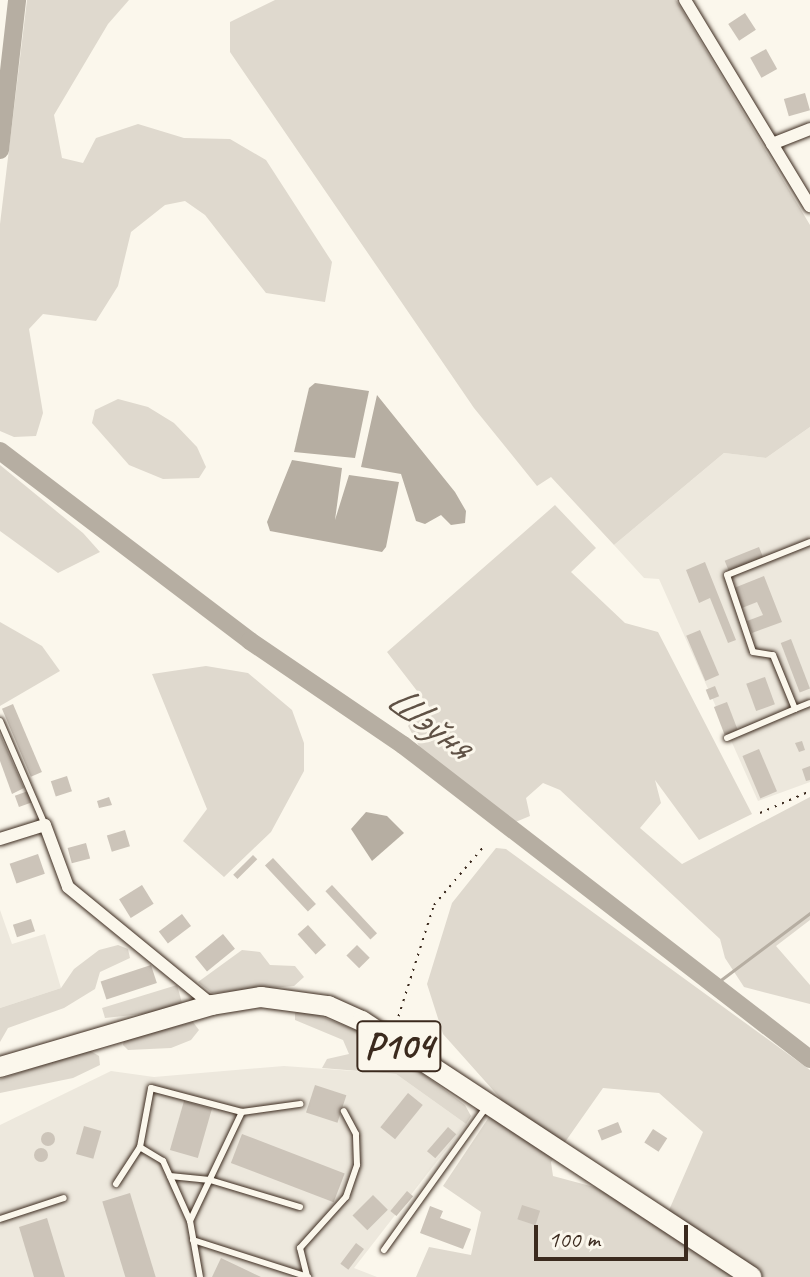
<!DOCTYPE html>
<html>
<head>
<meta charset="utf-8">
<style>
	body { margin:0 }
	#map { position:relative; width:810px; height:1277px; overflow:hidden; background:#fbf7ec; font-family:Caveat,sans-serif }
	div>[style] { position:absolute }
	.built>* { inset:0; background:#ede8dd }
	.green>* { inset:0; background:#dfd9ce }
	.water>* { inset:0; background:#b6aea2 }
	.stream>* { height:3px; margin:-1.5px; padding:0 1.5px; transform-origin:1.5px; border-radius:1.5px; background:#b6aea2 }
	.river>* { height:18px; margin:-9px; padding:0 9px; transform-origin:9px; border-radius:9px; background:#b6aea2 }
	.building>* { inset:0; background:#ccc4b9; transform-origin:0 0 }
	.round { border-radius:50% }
	.path>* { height:2px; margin-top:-1px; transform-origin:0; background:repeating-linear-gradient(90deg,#3b2a1e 0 2px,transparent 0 8px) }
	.roads { filter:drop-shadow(0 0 2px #3b2a1e) drop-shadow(0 0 2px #3b2a1e) }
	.lane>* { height:6px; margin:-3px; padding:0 3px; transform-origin:3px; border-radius:3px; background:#fbf7ec }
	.street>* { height:12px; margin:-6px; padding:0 6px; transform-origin:6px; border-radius:6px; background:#fbf7ec }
	.primary>* { height:20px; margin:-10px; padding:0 10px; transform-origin:10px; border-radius:10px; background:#fbf7ec }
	span { translate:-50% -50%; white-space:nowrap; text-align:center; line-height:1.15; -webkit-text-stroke:6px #fbf7ec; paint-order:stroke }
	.shield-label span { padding:2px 6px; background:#fbf7ec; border:2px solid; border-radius:6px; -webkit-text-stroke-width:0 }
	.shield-label { font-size:38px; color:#3b2a1e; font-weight:700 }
	.water-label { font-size:42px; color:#605246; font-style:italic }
	.scale { position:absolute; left:534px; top:1225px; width:154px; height:36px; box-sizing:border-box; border:4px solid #3b2a1e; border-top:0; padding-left:10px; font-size:24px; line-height:28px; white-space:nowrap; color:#3b2a1e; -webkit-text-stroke:6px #fbf7ec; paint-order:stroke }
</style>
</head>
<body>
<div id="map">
	<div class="built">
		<div style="clip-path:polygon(810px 427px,810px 782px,758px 801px,659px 579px,644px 578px,614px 545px,724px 453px,766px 458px)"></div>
		<div style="clip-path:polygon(0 910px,12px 944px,45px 934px,61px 988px,0 1008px)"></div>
		<div style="clip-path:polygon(284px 1066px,396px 1074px,466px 1124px,354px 1268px,377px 1277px,0 1277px,0 1125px,111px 1071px,154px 1077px)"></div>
	</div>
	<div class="green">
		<div style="clip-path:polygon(27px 0,129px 0,108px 24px,54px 115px,62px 158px,83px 163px,96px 138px,138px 124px,184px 138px,230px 139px,266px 160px,332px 262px,325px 302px,266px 293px,205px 215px,185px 201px,165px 205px,131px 232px,118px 286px,96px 321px,43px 314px,29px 329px,43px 413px,36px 436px,14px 437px,0 431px,0 224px)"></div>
		<div style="clip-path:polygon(275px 0,676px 0,810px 225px,810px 427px,766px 458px,724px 453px,614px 545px,551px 477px,537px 486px,474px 408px,230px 52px,230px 22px)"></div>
		<div style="clip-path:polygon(118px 399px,148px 407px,174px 423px,197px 447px,206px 467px,199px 478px,163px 479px,129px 465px,92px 423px,95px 410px)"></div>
		<div style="clip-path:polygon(0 465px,83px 533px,100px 552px,58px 573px,0 531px)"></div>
		<div style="clip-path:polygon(555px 505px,596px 548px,571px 572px,625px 623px,658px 632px,752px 814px,699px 840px,655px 780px,661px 803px,640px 828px,682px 864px,810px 797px,810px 920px,776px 946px,810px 985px,810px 1004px,744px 987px,725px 958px,720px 939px,560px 790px,543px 783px,526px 798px,530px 816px,513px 823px,420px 748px,408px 726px,417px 714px,431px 709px,387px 652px)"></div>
		<div style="clip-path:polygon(0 622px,42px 646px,60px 671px,0 706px)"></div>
		<div style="clip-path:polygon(206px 666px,248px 673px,292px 710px,304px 743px,304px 771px,271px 832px,224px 877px,183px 841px,207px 809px,152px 674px)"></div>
		<div style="clip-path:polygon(evenodd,496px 848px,506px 849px,810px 1070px,810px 1277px,416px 1277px,429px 1247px,471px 1255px,481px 1212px,443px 1186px,501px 1099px,443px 1034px,427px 984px,452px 903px,496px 848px,603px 1088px,659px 1093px,703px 1132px,663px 1224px,594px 1187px,553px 1176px,551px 1162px,603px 1088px)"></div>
		<div style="clip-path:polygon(118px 945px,128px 949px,130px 958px,100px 972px,95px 989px,64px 1008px,8px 1028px,0 1042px,0 1008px,61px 988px,74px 969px,99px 950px)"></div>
		<div style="clip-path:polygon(242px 950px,260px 952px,270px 965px,295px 966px,304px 977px,294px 986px,212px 993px,198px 982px)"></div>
		<div style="clip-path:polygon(177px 985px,182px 1003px,160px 1012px,105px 1018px,102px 1008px)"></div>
		<div style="clip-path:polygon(305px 1010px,358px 1031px,403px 1059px,465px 1105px,471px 1116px,466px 1124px,396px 1074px,322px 1068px,327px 1059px,349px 1054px,343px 1040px,295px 1020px,295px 1013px)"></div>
		<div style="clip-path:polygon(193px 1022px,199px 1030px,191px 1040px,171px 1048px,128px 1050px,123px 1045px,124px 1040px)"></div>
		<div style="clip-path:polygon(89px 1050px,99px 1056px,100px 1065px,73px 1078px,0 1093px,0 1079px)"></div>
	</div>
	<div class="water">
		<div style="clip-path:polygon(315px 383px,369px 391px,355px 458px,294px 452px,309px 388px)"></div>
		<div style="clip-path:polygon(377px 395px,455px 492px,466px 511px,465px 523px,451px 525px,441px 515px,425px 524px,416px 521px,401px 474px,361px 467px)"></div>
		<div style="clip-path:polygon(292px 460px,342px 468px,335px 520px,349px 475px,399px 482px,386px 547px,382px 552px,270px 531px,267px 522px)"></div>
		<div style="clip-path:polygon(366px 812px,387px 816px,404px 833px,372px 861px,351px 829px)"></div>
	</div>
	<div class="stream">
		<div style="left:714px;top:985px;width:120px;rotate:-36.9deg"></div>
	</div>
	<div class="river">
		<div style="left:0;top:150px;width:151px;rotate:-83.5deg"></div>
		<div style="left:0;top:451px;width:314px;rotate:37.2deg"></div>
		<div style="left:250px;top:641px;width:185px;rotate:34.2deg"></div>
		<div style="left:403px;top:745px;width:514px;rotate:37.65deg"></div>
	</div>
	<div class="building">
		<div style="left:745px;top:13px;width:20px;height:20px;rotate:57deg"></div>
		<div style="left:766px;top:49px;width:23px;height:18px;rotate:61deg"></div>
		<div style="left:805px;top:93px;width:18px;height:22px;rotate:74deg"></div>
		<div style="left:759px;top:547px;width:11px;height:37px;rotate:68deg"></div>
		<div style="clip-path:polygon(705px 562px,736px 640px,728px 643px,710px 598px,699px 603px,686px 570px)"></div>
		<div style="clip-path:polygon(764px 576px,782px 622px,752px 633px,747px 621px,763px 615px,757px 602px,742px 608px,734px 588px)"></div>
		<div style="left:700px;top:630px;width:49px;height:15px;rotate:67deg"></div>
		<div style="left:791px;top:639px;width:53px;height:11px;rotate:69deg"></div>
		<div style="left:765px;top:677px;width:29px;height:20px;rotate:70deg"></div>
		<div style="left:715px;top:686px;width:11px;height:10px;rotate:68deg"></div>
		<div style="left:727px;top:702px;width:30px;height:14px;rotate:69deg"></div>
		<div style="left:13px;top:704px;width:74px;height:12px;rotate:67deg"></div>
		<div style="clip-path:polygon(0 734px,24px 788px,12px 794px,0 761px)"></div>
		<div style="clip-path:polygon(802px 741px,805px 750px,799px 752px,795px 743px)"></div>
		<div style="left:759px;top:749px;width:46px;height:18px;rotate:67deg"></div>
		<div style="clip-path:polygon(810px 766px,810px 780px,806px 781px,802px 769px)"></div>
		<div style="left:67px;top:776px;width:16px;height:17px;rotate:72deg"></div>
		<div style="left:28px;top:791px;width:12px;height:14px;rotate:70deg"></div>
		<div style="clip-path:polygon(109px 797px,112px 805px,99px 808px,97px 801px)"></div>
		<div style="left:125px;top:830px;width:17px;height:19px;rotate:73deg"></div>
		<div style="left:86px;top:843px;width:16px;height:19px;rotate:75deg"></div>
		<div style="left:38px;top:854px;width:21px;height:30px;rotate:71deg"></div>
		<div style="left:253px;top:855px;width:6px;height:28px;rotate:45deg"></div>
		<div style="left:273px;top:858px;width:63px;height:11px;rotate:47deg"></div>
		<div style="left:142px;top:885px;width:22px;height:27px;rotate:58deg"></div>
		<div style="left:332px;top:885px;width:66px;height:9px;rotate:47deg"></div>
		<div style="left:182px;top:914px;width:15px;height:29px;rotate:53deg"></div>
		<div style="left:31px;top:919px;width:13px;height:19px;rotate:72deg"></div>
		<div style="left:308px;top:925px;width:27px;height:14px;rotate:48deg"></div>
		<div style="left:223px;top:934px;width:19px;height:36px;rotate:51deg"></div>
		<div style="left:357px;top:945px;width:18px;height:15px;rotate:45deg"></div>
		<div style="left:151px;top:965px;width:19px;height:53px;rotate:72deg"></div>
		<div style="left:315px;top:1085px;width:33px;height:29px;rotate:18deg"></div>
		<div style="left:408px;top:1093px;width:19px;height:44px;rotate:39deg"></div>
		<div style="left:184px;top:1101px;width:29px;height:51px;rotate:16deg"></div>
		<div style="left:618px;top:1122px;width:11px;height:22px;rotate:68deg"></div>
		<div style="left:84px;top:1126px;width:18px;height:29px;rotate:16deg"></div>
		<div style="left:448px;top:1127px;width:11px;height:32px;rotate:41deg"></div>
		<div style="left:653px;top:1129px;width:17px;height:16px;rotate:33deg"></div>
		<div class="round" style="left:41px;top:1132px;width:14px;height:14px"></div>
		<div style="left:242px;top:1134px;width:110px;height:31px;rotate:21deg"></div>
		<div class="round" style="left:34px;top:1148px;width:14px;height:14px"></div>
		<div style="left:407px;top:1191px;width:8px;height:26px;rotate:40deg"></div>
		<div style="left:130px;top:1193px;width:88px;height:29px;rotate:73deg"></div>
		<div style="left:373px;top:1195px;width:21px;height:29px;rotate:45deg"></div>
		<div style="left:522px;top:1205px;width:19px;height:15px;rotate:18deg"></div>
		<div style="clip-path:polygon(430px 1206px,443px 1211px,440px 1218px,471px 1229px,463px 1249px,420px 1233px)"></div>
		<div style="clip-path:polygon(47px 1218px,65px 1277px,34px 1277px,19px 1227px)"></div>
		<div style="left:356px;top:1243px;width:10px;height:26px;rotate:37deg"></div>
		<div style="clip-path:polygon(221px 1258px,261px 1277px,212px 1277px)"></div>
	</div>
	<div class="path">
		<div style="left:760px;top:813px;width:55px;rotate:-23.7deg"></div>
		<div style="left:396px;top:1024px;width:125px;rotate:-72.3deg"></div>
		<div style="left:434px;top:905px;width:77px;rotate:-49.7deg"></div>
	</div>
	<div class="roads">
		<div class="lane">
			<div style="left:810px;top:542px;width:89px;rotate:158.3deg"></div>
			<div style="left:727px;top:575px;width:81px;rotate:71.3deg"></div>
			<div style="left:753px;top:652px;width:20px;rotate:9deg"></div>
			<div style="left:773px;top:655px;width:58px;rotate:67.8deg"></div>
			<div style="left:795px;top:709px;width:16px;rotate:-22deg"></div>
			<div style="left:0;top:721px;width:113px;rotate:66.6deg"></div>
			<div style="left:727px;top:738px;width:74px;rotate:-23.1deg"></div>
			<div style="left:170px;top:1176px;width:40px;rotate:5.7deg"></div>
			<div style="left:210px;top:1180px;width:94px;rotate:16.7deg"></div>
			<div style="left:116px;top:1184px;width:44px;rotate:-57deg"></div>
			<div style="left:0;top:1219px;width:67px;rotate:-18.2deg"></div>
			<div style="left:190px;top:1221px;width:121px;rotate:-64.5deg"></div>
			<div style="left:193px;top:1240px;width:121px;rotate:17.8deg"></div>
			<div style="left:384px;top:1250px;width:177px;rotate:-54.4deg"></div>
			<div style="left:307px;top:1276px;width:29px;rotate:-104deg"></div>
			<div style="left:300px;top:1248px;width:69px;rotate:-48deg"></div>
			<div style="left:346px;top:1197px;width:34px;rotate:-71deg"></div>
			<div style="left:357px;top:1165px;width:31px;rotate:-92deg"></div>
			<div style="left:356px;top:1134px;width:26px;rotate:-118deg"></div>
			<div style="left:200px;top:1277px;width:57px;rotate:-100.1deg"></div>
			<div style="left:190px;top:1221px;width:66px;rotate:-114.2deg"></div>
			<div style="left:163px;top:1161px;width:27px;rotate:-149deg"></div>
			<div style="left:140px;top:1147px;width:60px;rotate:-79.4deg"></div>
			<div style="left:151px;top:1088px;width:94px;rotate:14.8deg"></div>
			<div style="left:242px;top:1112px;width:59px;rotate:-7.9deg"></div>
		</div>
		<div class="street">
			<div style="left:685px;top:0;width:241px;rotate:58.8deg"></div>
			<div style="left:772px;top:144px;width:41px;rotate:-21.5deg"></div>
			<div style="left:0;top:839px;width:47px;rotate:-17.3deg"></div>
			<div style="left:45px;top:825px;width:66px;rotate:69.6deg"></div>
			<div style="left:68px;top:887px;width:186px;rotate:39.3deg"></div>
		</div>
		<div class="primary">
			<div style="left:0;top:1067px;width:221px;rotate:-16.3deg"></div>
			<div style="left:212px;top:1005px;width:50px;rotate:-9.3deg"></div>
			<div style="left:261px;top:997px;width:68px;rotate:7.7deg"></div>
			<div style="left:328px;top:1006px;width:37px;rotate:24deg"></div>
			<div style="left:362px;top:1021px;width:466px;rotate:33.3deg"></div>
		</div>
	</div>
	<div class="shield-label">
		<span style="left:399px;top:1046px">Р104</span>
	</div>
	<div class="water-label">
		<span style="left:429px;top:722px;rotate:36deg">Шэўня</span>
	</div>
	<div class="scale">100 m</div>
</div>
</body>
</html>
